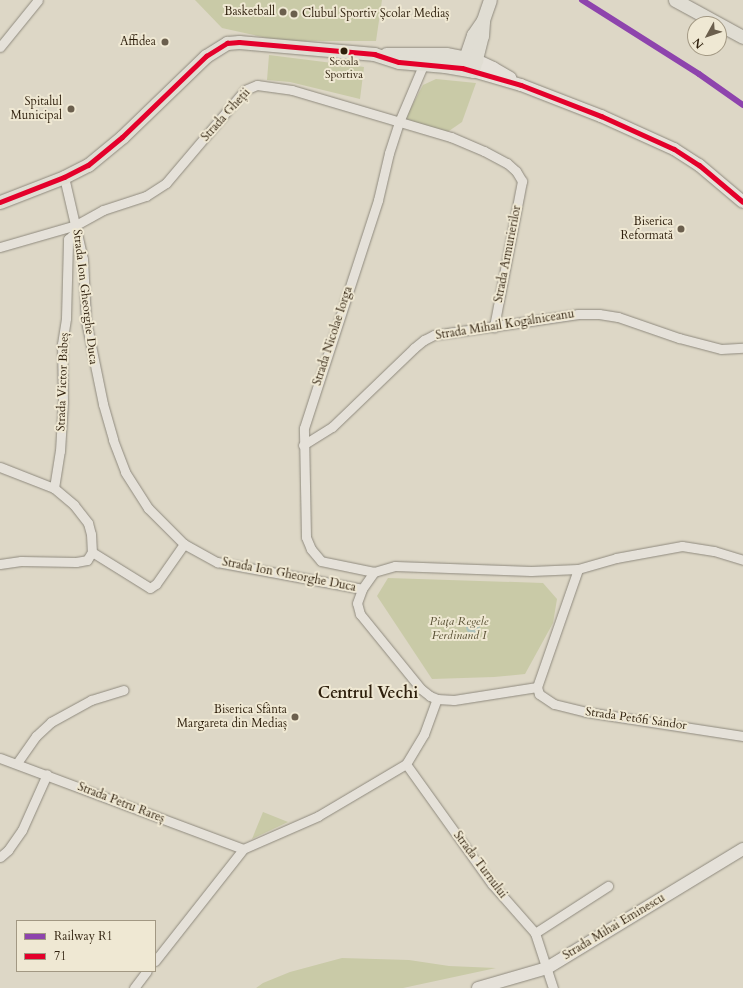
<!DOCTYPE html>
<html>
<head>
<meta charset="utf-8">
<style>
	body { margin:0 }
	#map { position:relative; width:743px; height:988px; overflow:hidden; background:#ddd7c6; font-family:Cardo,serif }
	div>[style] { position:absolute }
	.green>* { inset:0; background:#c9caa7 }
	.water>* { inset:0; background:#adc2bc }
	.round { border-radius:50% }
	.roads { filter:drop-shadow(0 0 1px #8f8a7e) drop-shadow(0 0 1px #8f8a7e) }
	.minor>* { height:9px; margin:-4.5px; padding:0 4.5px; transform-origin:4.5px; border-radius:4.5px; background:#e5e1d9 }
	.secondary>* { height:12px; margin:-6px; padding:0 6px; transform-origin:6px; border-radius:6px; background:#e5e1d9 }
	.primary>* { height:13px; margin:-6.5px; padding:0 6.5px; transform-origin:6.5px; border-radius:6.5px; background:#e0ddd3 }
	.bus-1>* { height:5px; margin:-2.5px; padding:0 2.5px; transform-origin:2.5px; border-radius:2.5px; background:#e4002b }
	.rail-1>* { height:6px; margin:-3px; padding:0 3px; transform-origin:3px; border-radius:3px; background:#8e44ad }
	.dots>* { width:11px; height:11px; translate:-50% -50%; box-sizing:border-box; border:2px solid #efe8d3; border-radius:50% }
	span { translate:-50% -50%; white-space:nowrap; text-align:center; line-height:1.15; -webkit-text-stroke:4px #efe8d3; paint-order:stroke }
	.bus-label { font-size:11px; color:#2e1f0c }
	.poi-label { font-size:12px; color:#2e1f0c }
	.right { translate:-100% -50%; text-align:right }
	.left { translate:0 -50%; text-align:left }
	.street-label { font-size:12px; color:#2e1f0c }
	.park-label { font-size:12px; color:#584f33; font-style:italic }
	.district-label { font-size:16px; color:#2e1f0c; font-weight:700 }
	.legend { position:absolute; left:16px; top:920px; width:140px; height:52px; box-sizing:border-box; background:#efe8d3; border:1px solid #a29883; margin:0; padding:5px 7px; list-style:none; font-size:12px; color:#2e1f0c }
	.legend li { display:flex; align-items:center; gap:8px; height:20px }
	.legend b { width:20px; border:1px solid #a29883 }
	.north { position:absolute; left:687px; top:16px; width:40px; height:40px; box-sizing:border-box; background:#efe8d3; border:1px solid #a29883; border-radius:50%; rotate:230deg; font-size:11px; font-weight:700; line-height:16px; text-align:center; color:#2e1f0c }
	.north::after { content:''; display:block; margin:auto; width:14px; height:18px; background:#6b5f4d; clip-path:polygon(50% 0,100% 100%,50% 72%,0 100%) }
</style>
</head>
<body>
<div id="map">
	<div class="green">
		<div style="clip-path:polygon(195px 0,382px 0,376px 41px,280px 41px,222px 28px)"></div>
		<div style="clip-path:polygon(269px 55px,364px 67px,360px 99px,290px 82px,267px 80px)"></div>
		<div style="clip-path:polygon(436px 79px,476px 83px,462px 122px,446px 133px,404px 121px,423px 85px)"></div>
		<div style="clip-path:polygon(388px 578px,543px 583px,557px 599px,553px 623px,525px 674px,494px 677px,432px 679px,377px 596px)"></div>
		<div style="clip-path:polygon(263px 812px,288px 822px,252px 839px)"></div>
		<div style="clip-path:polygon(342px 958px,409px 960px,449px 966px,496px 968px,403px 988px,256px 988px,263px 983px,290px 972px)"></div>
	</div>
	<div class="water">
		<div class="round" style="left:466px;top:620px;width:14px;height:14px"></div>
	</div>
	<div class="roads">
		<div class="minor">
			<div style="left:0;top:47px;width:60px;rotate:-51deg"></div>
			<div style="left:64px;top:177px;width:84px;rotate:77deg"></div>
			<div style="left:83px;top:259px;width:62px;rotate:87.2deg"></div>
			<div style="left:86px;top:321px;width:85px;rotate:78.4deg"></div>
			<div style="left:103px;top:404px;width:37px;rotate:74deg"></div>
			<div style="left:113px;top:440px;width:34px;rotate:69deg"></div>
			<div style="left:125px;top:472px;width:43px;rotate:57.4deg"></div>
			<div style="left:148px;top:508px;width:51px;rotate:45deg"></div>
			<div style="left:184px;top:544px;width:38px;rotate:29deg"></div>
			<div style="left:217px;top:562px;width:147px;rotate:10.5deg"></div>
			<div style="left:0;top:247px;width:79px;rotate:-16.1deg"></div>
			<div style="left:76px;top:225px;width:31px;rotate:-29deg"></div>
			<div style="left:103px;top:210px;width:45px;rotate:-18deg"></div>
			<div style="left:146px;top:196px;width:24px;rotate:-33deg"></div>
			<div style="left:166px;top:183px;width:122px;rotate:-49.7deg"></div>
			<div style="left:245px;top:90px;width:13px;rotate:-23deg"></div>
			<div style="left:257px;top:85px;width:35px;rotate:8deg"></div>
			<div style="left:292px;top:90px;width:166px;rotate:16.5deg"></div>
			<div style="left:451px;top:137px;width:36px;rotate:23deg"></div>
			<div style="left:484px;top:151px;width:26px;rotate:28deg"></div>
			<div style="left:507px;top:163px;width:12px;rotate:42deg"></div>
			<div style="left:516px;top:171px;width:12px;rotate:59deg"></div>
			<div style="left:522px;top:181px;width:149px;rotate:100.9deg"></div>
			<div style="left:303px;top:445px;width:34px;rotate:-32deg"></div>
			<div style="left:332px;top:427px;width:114px;rotate:-43.9deg"></div>
			<div style="left:414px;top:348px;width:13px;rotate:-39deg"></div>
			<div style="left:424px;top:340px;width:11px;rotate:-27deg"></div>
			<div style="left:434px;top:335px;width:146px;rotate:-8.3deg"></div>
			<div style="left:578px;top:314px;width:21px"></div>
			<div style="left:599px;top:314px;width:19px;rotate:9deg"></div>
			<div style="left:618px;top:317px;width:65px;rotate:19deg"></div>
			<div style="left:679px;top:338px;width:43px;rotate:14.7deg"></div>
			<div style="left:721px;top:349px;width:22px;rotate:-3deg"></div>
			<div style="left:0;top:467px;width:58px;rotate:21.3deg"></div>
			<div style="left:54px;top:488px;width:26px;rotate:40deg"></div>
			<div style="left:74px;top:505px;width:23px;rotate:52deg"></div>
			<div style="left:88px;top:523px;width:11px;rotate:75deg"></div>
			<div style="left:91px;top:534px;width:18px;rotate:87deg"></div>
			<div style="left:54px;top:488px;width:37px;rotate:-81deg"></div>
			<div style="left:60px;top:451px;width:49px;rotate:-86.5deg"></div>
			<div style="left:63px;top:402px;width:58px;rotate:-91deg"></div>
			<div style="left:62px;top:344px;width:26px;rotate:-81deg"></div>
			<div style="left:66px;top:318px;width:79px;rotate:-88.5deg"></div>
			<div style="left:68px;top:239px;width:12px;rotate:-42deg"></div>
			<div style="left:92px;top:552px;width:68px;rotate:31.8deg"></div>
			<div style="left:150px;top:588px;width:7px;rotate:-34deg"></div>
			<div style="left:156px;top:584px;width:49px;rotate:-55deg"></div>
			<div style="left:0;top:564px;width:21px;rotate:-8deg"></div>
			<div style="left:21px;top:561px;width:55px;rotate:1deg"></div>
			<div style="left:76px;top:562px;width:11px;rotate:-10deg"></div>
			<div style="left:87px;top:560px;width:9px;rotate:-58deg"></div>
			<div style="left:374px;top:572px;width:54px;rotate:-168.3deg"></div>
			<div style="left:321px;top:561px;width:16px;rotate:-130deg"></div>
			<div style="left:311px;top:549px;width:13px;rotate:-113deg"></div>
			<div style="left:306px;top:537px;width:109px;rotate:-91.1deg"></div>
			<div style="left:304px;top:428px;width:240px;rotate:-72deg"></div>
			<div style="left:378px;top:200px;width:48px;rotate:-76.8deg"></div>
			<div style="left:389px;top:153px;width:33px;rotate:-72deg"></div>
			<div style="left:399px;top:122px;width:64px;rotate:-67deg"></div>
			<div style="left:537px;top:687px;width:84px;rotate:171.1deg"></div>
			<div style="left:454px;top:700px;width:17px;rotate:-177deg"></div>
			<div style="left:437px;top:699px;width:8px;rotate:-157deg"></div>
			<div style="left:430px;top:696px;width:11px;rotate:-142deg"></div>
			<div style="left:421px;top:689px;width:97px;rotate:-129.1deg"></div>
			<div style="left:360px;top:614px;width:11px;rotate:-105deg"></div>
			<div style="left:357px;top:603px;width:15px;rotate:-70deg"></div>
			<div style="left:362px;top:589px;width:21px;rotate:-55deg"></div>
			<div style="left:374px;top:572px;width:22px;rotate:-16deg"></div>
			<div style="left:395px;top:566px;width:136px;rotate:2.1deg"></div>
			<div style="left:531px;top:571px;width:47px;rotate:-2.4deg"></div>
			<div style="left:578px;top:569px;width:40px;rotate:-16deg"></div>
			<div style="left:616px;top:558px;width:67px;rotate:-10.3deg"></div>
			<div style="left:682px;top:546px;width:32px;rotate:9deg"></div>
			<div style="left:714px;top:551px;width:30px;rotate:17deg"></div>
			<div style="left:537px;top:687px;width:7px;rotate:74deg"></div>
			<div style="left:539px;top:694px;width:18px;rotate:34deg"></div>
			<div style="left:554px;top:704px;width:33px;rotate:14deg"></div>
			<div style="left:586px;top:712px;width:159px;rotate:8.7deg"></div>
			<div style="left:537px;top:687px;width:125px;rotate:-70.8deg"></div>
			<div style="left:0;top:758px;width:259px;rotate:20.5deg"></div>
			<div style="left:17px;top:763px;width:33px;rotate:-55deg"></div>
			<div style="left:36px;top:736px;width:21px;rotate:-43deg"></div>
			<div style="left:51px;top:722px;width:46px;rotate:-28.8deg"></div>
			<div style="left:91px;top:700px;width:34px;rotate:-17deg"></div>
			<div style="left:406px;top:764px;width:148px;rotate:54.4deg"></div>
			<div style="left:492px;top:884px;width:65px;rotate:48.7deg"></div>
			<div style="left:535px;top:933px;width:58px;rotate:71.9deg"></div>
			<div style="left:0;top:857px;width:11px;rotate:-41deg"></div>
			<div style="left:8px;top:850px;width:24px;rotate:-55deg"></div>
			<div style="left:22px;top:830px;width:61px;rotate:-65.9deg"></div>
			<div style="left:535px;top:933px;width:87px;rotate:-32.8deg"></div>
			<div style="left:155px;top:961px;width:142px;rotate:-51.8deg"></div>
			<div style="left:243px;top:849px;width:82px;rotate:-23.7deg"></div>
			<div style="left:318px;top:816px;width:102px;rotate:-30.6deg"></div>
			<div style="left:406px;top:764px;width:35px;rotate:-59deg"></div>
			<div style="left:424px;top:734px;width:37px;rotate:-70deg"></div>
			<div style="left:134px;top:988px;width:21px;rotate:-53deg"></div>
		</div>
		<div class="secondary">
			<div style="left:476px;top:60px;width:19px;rotate:25deg"></div>
			<div style="left:493px;top:68px;width:20px;rotate:30deg"></div>
			<div style="left:473px;top:71px;width:50px;rotate:16.3deg"></div>
			<div style="left:521px;top:85px;width:86px;rotate:21.2deg"></div>
			<div style="left:601px;top:116px;width:80px;rotate:24.3deg"></div>
			<div style="left:674px;top:149px;width:30px;rotate:33deg"></div>
			<div style="left:699px;top:165px;width:57px;rotate:40.1deg"></div>
			<div style="left:478px;top:988px;width:72px;rotate:-16.2deg"></div>
			<div style="left:547px;top:968px;width:229px;rotate:-31.3deg"></div>
		</div>
		<div class="primary">
			<div style="left:675px;top:0;width:77px;rotate:28.6deg"></div>
			<div style="left:386px;top:54px;width:60px"></div>
			<div style="left:446px;top:54px;width:31px;rotate:11deg"></div>
			<div style="left:463px;top:64px;width:31px;rotate:-71deg"></div>
			<div style="left:473px;top:35px;width:18px;rotate:-56deg"></div>
			<div style="left:483px;top:20px;width:21px;rotate:-71deg"></div>
			<div style="left:0;top:202px;width:69px;rotate:-21.3deg"></div>
			<div style="left:64px;top:177px;width:27px;rotate:-27deg"></div>
			<div style="left:88px;top:165px;width:44px;rotate:-39.5deg"></div>
			<div style="left:122px;top:137px;width:117px;rotate:-44deg"></div>
			<div style="left:206px;top:56px;width:25px;rotate:-32deg"></div>
			<div style="left:227px;top:43px;width:12px;rotate:-5deg"></div>
			<div style="left:239px;top:42px;width:136px;rotate:5.1deg"></div>
			<div style="left:374px;top:54px;width:26px;rotate:18deg"></div>
			<div style="left:399px;top:62px;width:46px;rotate:5deg"></div>
			<div style="left:445px;top:66px;width:28px;rotate:10deg"></div>
			<div style="left:473px;top:71px;width:36px;rotate:-76deg"></div>
			<div style="left:482px;top:36px;width:16px;rotate:-86deg"></div>
		</div>
	</div>
	<div class="bus-1">
		<div style="left:0;top:202px;width:69px;rotate:-21.3deg"></div>
		<div style="left:64px;top:177px;width:27px;rotate:-27deg"></div>
		<div style="left:88px;top:165px;width:44px;rotate:-39.5deg"></div>
		<div style="left:122px;top:137px;width:117px;rotate:-44deg"></div>
		<div style="left:206px;top:56px;width:25px;rotate:-32deg"></div>
		<div style="left:227px;top:43px;width:12px;rotate:-5deg"></div>
		<div style="left:239px;top:42px;width:136px;rotate:5.1deg"></div>
		<div style="left:374px;top:54px;width:26px;rotate:18deg"></div>
		<div style="left:399px;top:62px;width:63px;rotate:5.4deg"></div>
		<div style="left:462px;top:68px;width:61px;rotate:16.1deg"></div>
		<div style="left:521px;top:85px;width:86px;rotate:21.2deg"></div>
		<div style="left:601px;top:116px;width:80px;rotate:24.3deg"></div>
		<div style="left:674px;top:149px;width:30px;rotate:33deg"></div>
		<div style="left:699px;top:165px;width:57px;rotate:40.1deg"></div>
	</div>
	<div class="rail-1">
		<div style="left:582px;top:0;width:138px;rotate:32.3deg"></div>
		<div style="left:699px;top:74px;width:54px;rotate:35.2deg"></div>
	</div>
	<div class="dots">
		<div style="left:283px;top:12px;background:#6b5f4d"></div>
		<div style="left:294px;top:14px;background:#6b5f4d"></div>
		<div style="left:165px;top:42px;background:#6b5f4d"></div>
		<div style="left:344px;top:51px;background:#2e1f0c"></div>
		<div style="left:71px;top:109px;background:#6b5f4d"></div>
		<div style="left:681px;top:229px;background:#6b5f4d"></div>
		<div style="left:295px;top:717px;background:#6b5f4d"></div>
	</div>
	<div class="bus-label">
		<span style="left:344px;top:69px">Scoala<br>Sportiva</span>
	</div>
	<div class="poi-label">
		<span class="right" style="left:275px;top:12px">Basketball</span>
		<span class="left" style="left:302px;top:14px">Clubul Sportiv Școlar Mediaș</span>
		<span class="right" style="left:156px;top:42px">Affidea</span>
		<span class="right" style="left:62px;top:109px">Spitalul<br>Municipal</span>
		<span class="right" style="left:673px;top:229px">Biserica<br>Reformată</span>
		<span class="right" style="left:287px;top:717px">Biserica Sfânta<br>Margareta din Mediaș</span>
	</div>
	<div class="street-label">
		<span style="left:226px;top:115px;rotate:-48deg">Strada Gheții</span>
		<span style="left:508px;top:254px;rotate:-79deg">Strada Armurierilor</span>
		<span style="left:85px;top:297px;rotate:83deg">Strada Ion Gheorghe Duca</span>
		<span style="left:505px;top:325px;rotate:-9deg">Strada Mihail Kogălniceanu</span>
		<span style="left:333px;top:336px;rotate:-72deg">Strada Nicolae Iorga</span>
		<span style="left:63px;top:382px;rotate:-88deg">Strada Victor Babeș</span>
		<span style="left:289px;top:575px;rotate:11deg">Strada Ion Gheorghe Duca</span>
		<span style="left:636px;top:719px;rotate:8deg">Strada Petőfi Sándor</span>
		<span style="left:121px;top:803px;rotate:21deg">Strada Petru Rareș</span>
		<span style="left:480px;top:865px;rotate:53deg">Strada Turnului</span>
		<span style="left:614px;top:927px;rotate:-31deg">Strada Mihai Eminescu</span>
	</div>
	<div class="park-label">
		<span style="left:459px;top:629px">Piața Regele<br>Ferdinand I</span>
	</div>
	<div class="district-label">
		<span style="left:368px;top:693px">Centrul Vechi</span>
	</div>
	<ul class="legend">
	<li><b style="height:5px;background:#8e44ad"></b>Railway R1</li>
	<li><b style="height:5px;background:#e4002b"></b>71</li>
	</ul>
	<div class="north">N</div>
</div>
</body>
</html>
